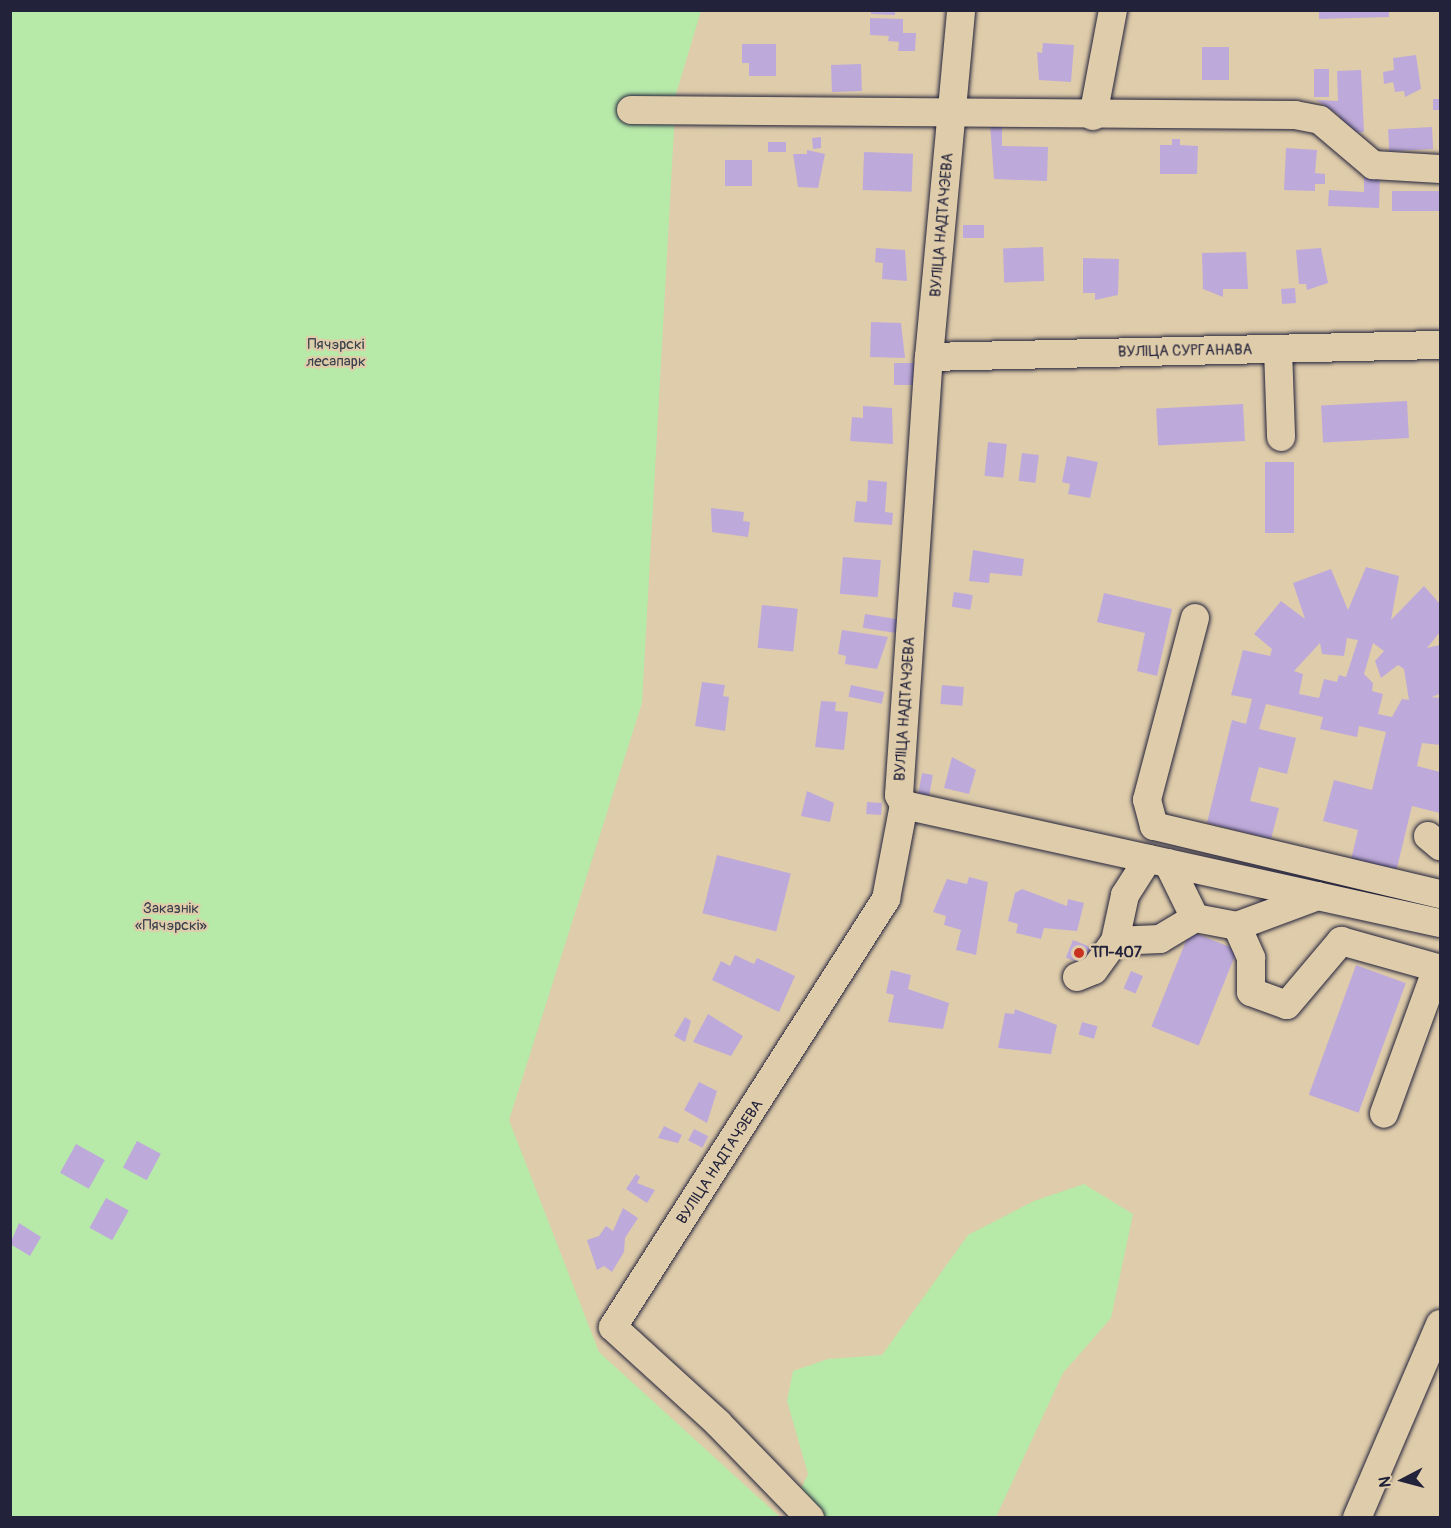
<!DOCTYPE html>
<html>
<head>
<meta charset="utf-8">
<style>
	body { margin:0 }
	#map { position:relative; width:1451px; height:1528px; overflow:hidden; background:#dfccaa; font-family:Pangolin,sans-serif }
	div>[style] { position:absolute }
	.green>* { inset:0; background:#b7e9a9 }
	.building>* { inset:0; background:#beaada; transform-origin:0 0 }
	.roads { filter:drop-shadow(0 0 2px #22223b) drop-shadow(0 0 2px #22223b) }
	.minor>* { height:28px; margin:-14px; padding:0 14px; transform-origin:14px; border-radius:14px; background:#dfccaa }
	.dots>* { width:16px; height:16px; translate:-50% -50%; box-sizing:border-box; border:3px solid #dfccaa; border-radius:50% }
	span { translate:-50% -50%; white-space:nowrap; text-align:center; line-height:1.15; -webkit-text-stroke:4.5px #dfccaa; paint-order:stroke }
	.street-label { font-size:15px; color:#22223b }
	.park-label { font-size:15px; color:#38404c }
	.poi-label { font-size:15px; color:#22223b; font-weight:700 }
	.left { translate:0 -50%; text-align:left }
	.frame { position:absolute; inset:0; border:12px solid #22223b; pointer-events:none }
	.north { position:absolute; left:1373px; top:1450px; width:60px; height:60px; -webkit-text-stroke:4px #dfccaa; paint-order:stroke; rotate:264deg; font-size:16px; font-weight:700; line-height:24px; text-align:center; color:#22223b }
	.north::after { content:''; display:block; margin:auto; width:21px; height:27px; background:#22223b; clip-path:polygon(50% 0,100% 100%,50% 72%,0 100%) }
</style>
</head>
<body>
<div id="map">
	<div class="green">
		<div style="clip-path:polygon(10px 11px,701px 11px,676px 94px,642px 703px,509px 1120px,599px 1352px,780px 1517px,11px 1517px)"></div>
		<div style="clip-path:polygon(1084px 1184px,1133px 1214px,1111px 1318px,1063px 1373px,996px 1517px,788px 1517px,808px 1474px,787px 1401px,793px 1371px,828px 1359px,882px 1355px,968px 1235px,1034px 1201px)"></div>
	</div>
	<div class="building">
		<div style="clip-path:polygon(871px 10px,895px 10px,895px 15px,871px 14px)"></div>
		<div style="clip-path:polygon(1319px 10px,1389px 10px,1389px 17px,1319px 19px)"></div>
		<div style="clip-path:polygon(870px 18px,903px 19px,903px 33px,916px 33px,915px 51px,898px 51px,899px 42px,888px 41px,889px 36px,870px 35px)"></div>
		<div style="clip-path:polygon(1043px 43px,1074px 45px,1071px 82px,1039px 80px,1037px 52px,1042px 53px)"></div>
		<div style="clip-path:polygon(742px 44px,776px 44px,776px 76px,749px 76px,749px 63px,742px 63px)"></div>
		<div style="left:1202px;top:47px;width:27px;height:33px"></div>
		<div style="clip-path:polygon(1416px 55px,1421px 89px,1405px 97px,1404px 91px,1395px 92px,1393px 82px,1384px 84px,1383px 72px,1394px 70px,1393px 58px)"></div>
		<div style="left:861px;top:64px;width:27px;height:30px;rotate:88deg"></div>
		<div style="left:1329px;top:69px;width:28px;height:15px;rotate:90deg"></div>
		<div style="clip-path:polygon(1361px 70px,1364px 132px,1340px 133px,1339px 115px,1316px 100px,1338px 101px,1337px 71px)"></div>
		<div style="left:1433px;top:99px;width:7px;height:11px"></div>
		<div style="clip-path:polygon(990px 123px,1002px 124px,1002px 146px,1048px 147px,1047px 181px,994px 179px)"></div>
		<div style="left:1432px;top:127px;width:22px;height:44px;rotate:87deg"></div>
		<div style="clip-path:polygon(821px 137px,821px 148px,813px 149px,812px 138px)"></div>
		<div style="clip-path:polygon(1172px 139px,1180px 139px,1180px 145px,1198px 146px,1197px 174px,1160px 174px,1160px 145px,1172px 145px)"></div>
		<div style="left:768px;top:142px;width:18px;height:10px"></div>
		<div style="clip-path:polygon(1286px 148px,1317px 150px,1315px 173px,1325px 174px,1325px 184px,1315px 184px,1315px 191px,1284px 190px)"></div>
		<div style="clip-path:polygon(807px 150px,825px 154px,818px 188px,798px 187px,793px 154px,807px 154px)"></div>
		<div style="left:864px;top:152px;width:49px;height:38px;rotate:2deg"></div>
		<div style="left:725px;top:160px;width:27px;height:26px"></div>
		<div style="clip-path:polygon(1364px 175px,1380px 176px,1379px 208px,1328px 206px,1329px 190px,1364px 192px)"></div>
		<div style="left:1392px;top:191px;width:48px;height:20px"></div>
		<div style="left:963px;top:225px;width:21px;height:13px"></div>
		<div style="left:1043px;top:247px;width:34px;height:40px;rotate:88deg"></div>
		<div style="clip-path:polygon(876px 248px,905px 250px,907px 281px,882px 279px,883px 263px,875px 262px)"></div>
		<div style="clip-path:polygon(1321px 248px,1328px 283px,1307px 290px,1306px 284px,1299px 284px,1296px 250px)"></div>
		<div style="clip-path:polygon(1246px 252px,1248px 289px,1223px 289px,1223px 297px,1203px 289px,1202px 253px)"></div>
		<div style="clip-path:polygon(1083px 258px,1119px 259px,1118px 295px,1095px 300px,1095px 293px,1083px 293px)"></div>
		<div style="left:1295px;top:288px;width:15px;height:14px;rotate:86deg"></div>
		<div style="clip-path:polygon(871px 322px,901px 323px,905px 358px,870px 357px)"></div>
		<div style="left:894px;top:363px;width:21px;height:22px"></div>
		<div style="left:1407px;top:401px;width:37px;height:86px;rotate:87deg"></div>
		<div style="left:1243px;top:404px;width:37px;height:87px;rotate:87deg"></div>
		<div style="clip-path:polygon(863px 406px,892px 408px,893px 444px,850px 441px,852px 417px,863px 418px)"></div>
		<div style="left:988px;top:442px;width:19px;height:34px;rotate:6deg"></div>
		<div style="left:1022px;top:453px;width:17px;height:28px;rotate:7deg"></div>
		<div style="clip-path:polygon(1067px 456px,1098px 462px,1090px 498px,1068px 494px,1070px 484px,1062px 482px)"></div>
		<div style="left:1265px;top:462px;width:29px;height:71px"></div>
		<div style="clip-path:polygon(868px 480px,887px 482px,885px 512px,893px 513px,892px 525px,854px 522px,856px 501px,867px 502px)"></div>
		<div style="clip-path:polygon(711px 508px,744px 512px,743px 521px,750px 522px,748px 537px,712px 532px)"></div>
		<div style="clip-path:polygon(973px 550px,1024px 559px,1022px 576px,990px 573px,989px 583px,969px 581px)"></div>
		<div style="left:843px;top:557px;width:38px;height:37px;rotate:5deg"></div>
		<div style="clip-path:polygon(evenodd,1366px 567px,1399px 576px,1391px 620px,1424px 586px,1440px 604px,1440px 632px,1427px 648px,1440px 645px,1440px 694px,1431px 697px,1440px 698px,1440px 745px,1422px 743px,1417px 766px,1440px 772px,1440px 813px,1412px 806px,1396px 872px,1351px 860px,1358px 830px,1323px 821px,1334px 780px,1372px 790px,1386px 732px,1359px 726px,1357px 737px,1320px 729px,1323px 717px,1266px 704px,1259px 729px,1296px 738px,1287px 774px,1259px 767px,1250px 801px,1279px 808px,1271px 839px,1207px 823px,1232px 720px,1246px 724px,1252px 699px,1231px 695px,1243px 650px,1270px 656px,1272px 649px,1254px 634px,1281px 601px,1305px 619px,1293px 583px,1331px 569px,1348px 610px,1366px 567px,1347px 638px,1358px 640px,1346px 677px,1339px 675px,1337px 682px,1324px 679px,1319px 698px,1299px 694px,1303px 674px,1294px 671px,1320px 643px,1322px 654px,1344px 656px,1347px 638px,1366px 567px,1373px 643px,1384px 651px,1375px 661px,1381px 678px,1398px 665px,1404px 669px,1409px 700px,1402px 699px,1392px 717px,1378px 714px,1383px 694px,1372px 691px,1373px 683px,1364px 674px,1373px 643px)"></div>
		<div style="left:954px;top:592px;width:19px;height:15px;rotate:9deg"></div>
		<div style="clip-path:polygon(1104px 593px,1172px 609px,1157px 676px,1137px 671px,1145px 633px,1097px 622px)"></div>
		<div style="left:762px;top:605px;width:36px;height:43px;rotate:6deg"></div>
		<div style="left:865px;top:614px;width:33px;height:14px;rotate:9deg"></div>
		<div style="clip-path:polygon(842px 630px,888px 637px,877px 669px,845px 664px,846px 656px,838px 654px)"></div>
		<div style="clip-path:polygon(702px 682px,725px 685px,723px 696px,729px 697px,725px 731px,695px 726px)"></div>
		<div style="left:851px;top:685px;width:34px;height:12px;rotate:12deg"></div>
		<div style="left:942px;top:685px;width:22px;height:19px;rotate:5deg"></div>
		<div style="clip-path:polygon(821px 701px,836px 702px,835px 711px,848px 712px,844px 750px,815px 747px)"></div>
		<div style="clip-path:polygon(952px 757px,976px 770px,969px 794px,944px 788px)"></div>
		<div style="left:922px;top:773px;width:11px;height:21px;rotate:10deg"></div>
		<div style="clip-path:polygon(807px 791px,834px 803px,830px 822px,801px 816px)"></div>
		<div style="left:867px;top:802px;width:15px;height:12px;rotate:4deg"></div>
		<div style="left:717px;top:855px;width:76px;height:60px;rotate:14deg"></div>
		<div style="clip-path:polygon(969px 877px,988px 882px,976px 955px,956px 950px,961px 930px,944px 925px,946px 916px,933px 912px,947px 879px,967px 884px)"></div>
		<div style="clip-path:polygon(1022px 889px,1067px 906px,1068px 899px,1084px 903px,1077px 931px,1044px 928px,1041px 939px,1016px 933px,1018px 924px,1008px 921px,1015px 893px)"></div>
		<div style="left:1190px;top:931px;width:51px;height:103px;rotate:22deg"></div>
		<div style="left:1073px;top:940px;width:22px;height:19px;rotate:22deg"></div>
		<div style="clip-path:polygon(735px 955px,754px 964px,757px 958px,795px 976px,779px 1012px,712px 980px,721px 961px,730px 966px)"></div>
		<div style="left:1356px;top:965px;width:53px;height:138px;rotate:20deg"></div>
		<div style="clip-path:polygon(891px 970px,911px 975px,908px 989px,949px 1003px,943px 1029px,888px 1022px,894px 995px,886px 993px)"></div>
		<div style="left:1131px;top:971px;width:13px;height:19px;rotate:23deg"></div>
		<div style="clip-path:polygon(1015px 1009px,1057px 1025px,1051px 1054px,998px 1048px,1005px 1013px,1014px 1014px)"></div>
		<div style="clip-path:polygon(708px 1014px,743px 1036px,731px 1056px,693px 1042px)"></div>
		<div style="clip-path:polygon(685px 1017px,691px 1021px,685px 1042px,674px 1036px)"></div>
		<div style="left:1082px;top:1022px;width:16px;height:13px;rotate:15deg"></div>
		<div style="clip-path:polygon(699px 1082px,717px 1091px,707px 1123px,684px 1110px)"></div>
		<div style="clip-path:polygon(664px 1126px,682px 1135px,678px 1143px,658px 1138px)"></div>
		<div style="left:694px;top:1129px;width:16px;height:13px;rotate:27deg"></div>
		<div style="left:137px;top:1141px;width:27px;height:30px;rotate:28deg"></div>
		<div style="left:76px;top:1144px;width:33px;height:33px;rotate:29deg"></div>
		<div style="clip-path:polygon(636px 1174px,640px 1177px,637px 1183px,655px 1190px,647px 1203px,626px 1189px)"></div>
		<div style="left:106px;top:1198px;width:26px;height:34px;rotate:29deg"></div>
		<div style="clip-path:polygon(623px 1208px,638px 1218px,625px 1238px,624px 1252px,612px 1272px,604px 1266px,597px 1270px,587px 1240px,599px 1236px,606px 1226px,613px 1231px)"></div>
		<div style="clip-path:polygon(19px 1223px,41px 1237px,30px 1256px,10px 1244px)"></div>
	</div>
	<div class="roads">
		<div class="minor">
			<div style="left:631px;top:110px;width:664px;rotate:0.43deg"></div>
			<div style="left:1295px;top:115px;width:25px;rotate:11deg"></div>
			<div style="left:1320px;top:120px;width:70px;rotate:40.3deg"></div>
			<div style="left:1373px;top:165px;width:67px;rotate:3.4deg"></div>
			<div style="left:1093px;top:116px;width:108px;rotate:-79.3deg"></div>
			<div style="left:1278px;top:349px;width:88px;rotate:88deg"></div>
			<div style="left:929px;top:357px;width:511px;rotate:-1.35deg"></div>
			<div style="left:1195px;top:618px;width:188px;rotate:104.8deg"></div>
			<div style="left:1147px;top:800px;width:27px;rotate:75deg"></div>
			<div style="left:1154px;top:826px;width:294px;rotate:13.4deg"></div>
			<div style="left:904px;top:805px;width:549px;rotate:12.42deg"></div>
			<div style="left:1428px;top:836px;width:16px;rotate:40deg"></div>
			<div style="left:1168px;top:863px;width:61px;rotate:63.9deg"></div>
			<div style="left:1237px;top:926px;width:86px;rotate:-20.3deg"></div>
			<div style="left:1115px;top:941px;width:45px;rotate:-2.5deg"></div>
			<div style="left:1160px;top:939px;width:41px;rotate:-31deg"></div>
			<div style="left:1195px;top:918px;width:43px;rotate:10.8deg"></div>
			<div style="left:1237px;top:926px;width:35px;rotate:66deg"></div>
			<div style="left:1251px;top:958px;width:34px;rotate:90deg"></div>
			<div style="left:1251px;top:992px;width:38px;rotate:20deg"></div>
			<div style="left:1287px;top:1005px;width:84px;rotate:-49.8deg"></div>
			<div style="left:1341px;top:941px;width:100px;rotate:15.7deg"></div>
			<div style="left:1437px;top:968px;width:155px;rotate:110deg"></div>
			<div style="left:1077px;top:977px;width:18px;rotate:-22deg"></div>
			<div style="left:1094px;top:970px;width:36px;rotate:-54deg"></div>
			<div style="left:1115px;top:941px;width:47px;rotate:-77.7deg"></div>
			<div style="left:1125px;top:895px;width:43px;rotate:-57.4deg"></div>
			<div style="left:810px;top:1518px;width:132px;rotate:-134.1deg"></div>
			<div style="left:718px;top:1423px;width:142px;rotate:-137.6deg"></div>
			<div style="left:613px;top:1327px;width:508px;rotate:-57.47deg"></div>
			<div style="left:886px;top:899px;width:96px;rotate:-79.2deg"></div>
			<div style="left:904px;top:805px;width:11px;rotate:-117deg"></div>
			<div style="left:899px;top:795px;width:439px;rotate:-86.1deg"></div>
			<div style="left:929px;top:357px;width:348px;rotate:-84.7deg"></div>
			<div style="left:1357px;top:1518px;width:211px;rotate:-66.8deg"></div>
		</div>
	</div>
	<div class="dots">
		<div style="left:1079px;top:953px;background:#c8321e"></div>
	</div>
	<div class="street-label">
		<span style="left:942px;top:225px;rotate:-85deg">ВУЛІЦА НАДТАЧЭЕВА</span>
		<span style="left:1185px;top:351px;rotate:-1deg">ВУЛІЦА СУРГАНАВА</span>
		<span style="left:905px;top:709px;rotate:-86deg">ВУЛІЦА НАДТАЧЭЕВА</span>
		<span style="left:720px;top:1162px;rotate:-57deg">ВУЛІЦА НАДТАЧЭЕВА</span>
	</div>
	<div class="park-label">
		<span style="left:336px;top:353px">Пячэрскі<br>лесапарк</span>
		<span style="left:171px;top:917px">Заказнік<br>«Пячэрскі»</span>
	</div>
	<div class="poi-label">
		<span class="left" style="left:1091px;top:953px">ТП-407</span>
	</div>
	<div class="frame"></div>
	<div class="north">N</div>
</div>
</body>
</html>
